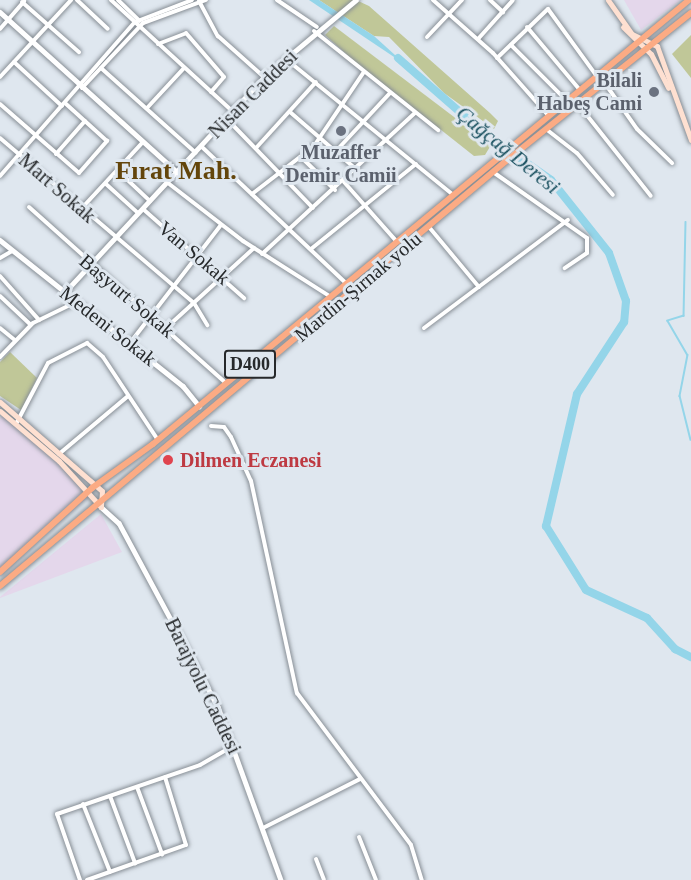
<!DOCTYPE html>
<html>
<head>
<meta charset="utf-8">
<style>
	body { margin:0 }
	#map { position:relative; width:691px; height:880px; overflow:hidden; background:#dfe7ef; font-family:"Times New Roman",serif }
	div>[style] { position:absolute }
	.industrial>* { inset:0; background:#e4d7eb }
	.green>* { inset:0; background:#c0c798 }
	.water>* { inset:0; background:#94d5e9 }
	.stream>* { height:1.5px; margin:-0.75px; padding:0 0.75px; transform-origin:0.75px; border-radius:0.75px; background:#94d5e9 }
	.river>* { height:8px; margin:-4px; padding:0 4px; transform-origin:4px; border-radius:4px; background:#94d5e9 }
	.roads { filter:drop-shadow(0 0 2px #878e95) drop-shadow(0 0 2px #878e95) }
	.minor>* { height:4px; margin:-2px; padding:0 2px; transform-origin:2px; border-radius:2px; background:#fff }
	.tertiary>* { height:4.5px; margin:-2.25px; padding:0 2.25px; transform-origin:2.25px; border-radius:2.25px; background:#fff }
	.secondary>* { height:5px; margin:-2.5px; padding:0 2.5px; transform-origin:2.5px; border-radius:2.5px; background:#fee0d1 }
	.trunk>* { height:6px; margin:-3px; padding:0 3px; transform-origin:3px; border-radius:3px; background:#fbab84 }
	.dots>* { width:16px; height:16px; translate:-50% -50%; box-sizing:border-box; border:3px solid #dfe7ef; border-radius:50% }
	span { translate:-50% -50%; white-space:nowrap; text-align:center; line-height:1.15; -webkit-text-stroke:6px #dfe7ef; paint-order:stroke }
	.shield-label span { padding:2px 4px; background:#dfe7ef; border:2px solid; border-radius:4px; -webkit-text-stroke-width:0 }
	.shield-label { font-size:18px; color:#26292b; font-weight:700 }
	.worship-label { font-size:20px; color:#5b616d; font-weight:700 }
	.right { translate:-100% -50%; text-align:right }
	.street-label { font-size:20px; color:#26292b }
	.health-label { font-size:20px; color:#be3a42; font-weight:700 }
	.left { translate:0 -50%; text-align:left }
	.water-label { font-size:21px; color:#1a5160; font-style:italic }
	.district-label { font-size:26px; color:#63450b; font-weight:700 }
</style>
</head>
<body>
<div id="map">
	<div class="industrial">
		<div style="clip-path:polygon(624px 0,681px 0,641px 30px)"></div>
		<div style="clip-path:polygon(6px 413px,92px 494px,0 574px,0 418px)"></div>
		<div style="clip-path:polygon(101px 514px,122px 552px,0 598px,0 597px)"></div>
	</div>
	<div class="green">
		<div style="clip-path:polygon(319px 0,356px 0,369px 6px,490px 113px,498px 121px,494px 129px,444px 93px,389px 37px,374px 36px)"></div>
		<div style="clip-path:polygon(334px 26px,491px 145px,485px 155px,474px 156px,354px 61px,325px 35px)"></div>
		<div style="clip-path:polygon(691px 35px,691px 78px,672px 54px)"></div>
		<div style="clip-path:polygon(10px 352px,37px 378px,21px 410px,0 396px,0 362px)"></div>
	</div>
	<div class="water">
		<div style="clip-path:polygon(309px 0,319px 0,374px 36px,406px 65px)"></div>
	</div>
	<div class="stream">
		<div style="left:686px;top:222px;width:94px;rotate:91.2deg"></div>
		<div style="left:684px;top:316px;width:17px;rotate:163deg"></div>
		<div style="left:668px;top:321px;width:39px;rotate:60deg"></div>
		<div style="left:688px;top:355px;width:42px;rotate:101deg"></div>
		<div style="left:680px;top:396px;width:45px;rotate:76deg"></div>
	</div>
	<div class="river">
		<div style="left:398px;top:58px;width:114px;rotate:41.1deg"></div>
		<div style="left:484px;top:133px;width:82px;rotate:35deg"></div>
		<div style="left:551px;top:180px;width:93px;rotate:51.5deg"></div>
		<div style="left:609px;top:253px;width:51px;rotate:70.5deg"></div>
		<div style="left:626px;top:301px;width:21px;rotate:95deg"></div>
		<div style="left:624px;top:322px;width:86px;rotate:123.1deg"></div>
		<div style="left:577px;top:394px;width:136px;rotate:103.2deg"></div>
		<div style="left:546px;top:526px;width:75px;rotate:58deg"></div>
		<div style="left:586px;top:590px;width:67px;rotate:24.7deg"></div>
		<div style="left:647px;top:618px;width:42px;rotate:47.9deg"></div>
		<div style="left:675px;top:649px;width:18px;rotate:27deg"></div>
	</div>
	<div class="roads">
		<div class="minor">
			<div style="left:77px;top:0;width:42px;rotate:43.1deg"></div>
			<div style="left:111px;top:0;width:164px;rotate:42.5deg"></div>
			<div style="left:118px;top:0;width:30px;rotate:44deg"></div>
			<div style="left:277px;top:0;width:48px;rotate:34deg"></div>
			<div style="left:433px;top:0;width:80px;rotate:41.5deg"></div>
			<div style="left:493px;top:53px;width:83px;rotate:48.4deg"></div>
			<div style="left:490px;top:0;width:18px;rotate:43deg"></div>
			<div style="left:199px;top:1px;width:40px;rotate:62deg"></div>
			<div style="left:218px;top:36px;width:62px;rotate:41.7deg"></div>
			<div style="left:22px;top:2px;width:76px;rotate:41.3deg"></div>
			<div style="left:527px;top:27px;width:81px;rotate:50deg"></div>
			<div style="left:0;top:29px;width:37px;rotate:-49deg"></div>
			<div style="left:314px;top:31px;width:159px;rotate:38.6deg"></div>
			<div style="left:427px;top:37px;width:51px;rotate:-46.6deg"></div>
			<div style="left:478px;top:39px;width:52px;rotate:-48.1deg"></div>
			<div style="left:158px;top:44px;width:30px;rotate:-21deg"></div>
			<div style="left:186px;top:33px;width:58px;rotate:49.2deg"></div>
			<div style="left:224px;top:77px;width:20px;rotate:131deg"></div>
			<div style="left:511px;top:45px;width:78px;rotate:45deg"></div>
			<div style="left:497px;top:58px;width:71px;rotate:-43.9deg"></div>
			<div style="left:548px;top:9px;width:82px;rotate:54deg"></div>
			<div style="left:286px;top:59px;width:214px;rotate:39.1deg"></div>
			<div style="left:14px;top:62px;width:65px;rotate:42.5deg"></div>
			<div style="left:101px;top:68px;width:127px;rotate:41.8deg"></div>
			<div style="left:0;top:77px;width:105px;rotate:-47.3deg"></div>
			<div style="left:604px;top:82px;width:57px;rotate:54.9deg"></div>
			<div style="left:637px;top:129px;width:49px;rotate:44.2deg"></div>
			<div style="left:82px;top:88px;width:89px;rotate:-46.8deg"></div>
			<div style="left:143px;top:23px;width:67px;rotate:-20.1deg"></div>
			<div style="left:0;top:104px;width:105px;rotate:41.1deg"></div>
			<div style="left:79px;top:173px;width:43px;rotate:-48.8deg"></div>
			<div style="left:107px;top:141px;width:57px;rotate:-137.9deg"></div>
			<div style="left:578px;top:104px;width:117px;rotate:51.6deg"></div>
			<div style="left:147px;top:108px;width:54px;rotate:-47.2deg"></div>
			<div style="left:290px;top:112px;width:89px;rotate:40.9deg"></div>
			<div style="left:226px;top:118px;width:125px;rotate:46deg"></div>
			<div style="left:546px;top:129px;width:39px;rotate:38deg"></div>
			<div style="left:577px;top:153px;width:55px;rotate:49.4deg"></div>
			<div style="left:0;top:138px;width:255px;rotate:40.4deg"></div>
			<div style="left:194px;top:303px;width:26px;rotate:59deg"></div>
			<div style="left:202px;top:147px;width:199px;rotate:43.4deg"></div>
			<div style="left:256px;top:148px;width:89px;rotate:-47.7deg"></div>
			<div style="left:336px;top:151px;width:79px;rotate:-47deg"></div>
			<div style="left:56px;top:154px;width:44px;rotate:-48.7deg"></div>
			<div style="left:302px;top:158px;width:46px;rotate:44.1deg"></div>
			<div style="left:118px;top:171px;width:44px;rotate:43.2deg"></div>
			<div style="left:493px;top:172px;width:115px;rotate:35.1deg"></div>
			<div style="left:587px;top:238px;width:15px;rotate:90deg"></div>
			<div style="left:587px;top:253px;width:27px;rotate:146deg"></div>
			<div style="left:0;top:176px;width:205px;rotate:-48.8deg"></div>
			<div style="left:135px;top:22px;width:61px;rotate:-21.1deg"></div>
			<div style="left:344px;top:182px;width:80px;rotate:48.5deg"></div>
			<div style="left:168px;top:183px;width:95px;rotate:37.7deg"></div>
			<div style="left:243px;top:241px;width:104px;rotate:32.5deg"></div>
			<div style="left:106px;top:184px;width:43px;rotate:42.2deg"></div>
			<div style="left:252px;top:194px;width:78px;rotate:-37.7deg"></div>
			<div style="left:314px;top:146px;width:89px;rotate:-56deg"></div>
			<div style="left:29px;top:207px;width:264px;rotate:41.8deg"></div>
			<div style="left:81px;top:209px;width:91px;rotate:-47.2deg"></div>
			<div style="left:143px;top:209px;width:135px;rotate:41.4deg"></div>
			<div style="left:429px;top:227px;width:78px;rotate:50.2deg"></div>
			<div style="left:311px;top:249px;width:135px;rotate:-39deg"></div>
			<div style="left:262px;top:254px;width:208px;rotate:-42.7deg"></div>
			<div style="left:0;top:258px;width:14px;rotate:-30deg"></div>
			<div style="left:0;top:276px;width:59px;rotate:48.4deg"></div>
			<div style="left:0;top:296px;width:42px;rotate:43.1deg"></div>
			<div style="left:0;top:328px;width:19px;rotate:39deg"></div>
			<div style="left:166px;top:328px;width:119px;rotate:-42.3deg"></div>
			<div style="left:424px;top:328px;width:180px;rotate:-36.9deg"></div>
			<div style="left:130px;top:343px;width:149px;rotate:-52.4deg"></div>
			<div style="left:0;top:357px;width:47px;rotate:-45.9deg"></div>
			<div style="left:33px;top:323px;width:48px;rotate:-26deg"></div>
			<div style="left:16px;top:424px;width:69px;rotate:-62.3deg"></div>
			<div style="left:48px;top:363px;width:44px;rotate:-27.1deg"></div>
			<div style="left:87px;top:343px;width:21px;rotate:41deg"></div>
			<div style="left:103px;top:357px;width:100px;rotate:56.5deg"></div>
			<div style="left:211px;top:426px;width:13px;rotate:4deg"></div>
			<div style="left:224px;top:427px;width:12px;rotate:55deg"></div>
			<div style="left:231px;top:437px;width:48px;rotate:65.6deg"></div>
			<div style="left:251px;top:481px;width:217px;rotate:77.8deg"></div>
			<div style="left:297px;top:693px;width:190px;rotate:53.1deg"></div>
			<div style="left:411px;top:845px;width:37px;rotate:73deg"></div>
			<div style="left:59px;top:454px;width:90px;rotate:-40deg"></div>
			<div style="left:137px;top:787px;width:72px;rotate:69.5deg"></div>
			<div style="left:110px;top:796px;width:72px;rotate:69.5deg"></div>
			<div style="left:83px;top:804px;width:73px;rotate:68.3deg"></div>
			<div style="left:263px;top:828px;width:109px;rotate:-26.8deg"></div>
			<div style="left:359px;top:837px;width:46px;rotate:68.4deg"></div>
			<div style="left:316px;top:859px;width:22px;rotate:69deg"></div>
			<div style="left:80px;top:880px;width:70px;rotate:-109.2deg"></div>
			<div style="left:57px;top:814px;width:151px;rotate:-18.9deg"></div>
			<div style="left:200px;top:765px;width:39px;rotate:-30deg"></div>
			<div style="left:87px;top:880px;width:105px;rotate:-19.5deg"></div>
			<div style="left:186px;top:845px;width:71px;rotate:-107.2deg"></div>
		</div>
		<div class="tertiary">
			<div style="left:0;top:12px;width:240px;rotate:42.1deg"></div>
			<div style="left:0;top:240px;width:234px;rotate:38.6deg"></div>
			<div style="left:183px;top:386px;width:26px;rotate:51deg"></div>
			<div style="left:64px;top:293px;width:294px;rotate:-47.2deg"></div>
			<div style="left:264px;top:77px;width:120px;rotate:-39.9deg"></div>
			<div style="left:101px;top:507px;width:24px;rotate:42deg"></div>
			<div style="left:119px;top:523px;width:209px;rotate:61.7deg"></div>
			<div style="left:218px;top:707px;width:184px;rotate:70deg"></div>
		</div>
		<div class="secondary">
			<div style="left:608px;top:0;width:42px;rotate:54.8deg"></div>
			<div style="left:632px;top:34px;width:28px;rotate:26deg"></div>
			<div style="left:657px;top:46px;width:100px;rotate:70.1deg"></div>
			<div style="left:623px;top:27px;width:39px;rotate:44deg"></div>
			<div style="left:651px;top:54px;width:38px;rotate:63deg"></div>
			<div style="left:0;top:402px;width:135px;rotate:41.1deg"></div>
			<div style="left:102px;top:491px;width:16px;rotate:94deg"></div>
			<div style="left:101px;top:507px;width:62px;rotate:-132.4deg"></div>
			<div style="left:59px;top:461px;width:77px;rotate:-139.7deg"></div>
		</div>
		<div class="trunk">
			<div style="left:0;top:572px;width:125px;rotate:-42.4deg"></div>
			<div style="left:92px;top:488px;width:75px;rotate:-35.8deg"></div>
			<div style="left:153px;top:444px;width:696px;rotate:-39.64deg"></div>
			<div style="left:0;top:586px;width:661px;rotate:-40.03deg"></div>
			<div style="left:506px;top:161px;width:237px;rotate:-38.7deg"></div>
		</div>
	</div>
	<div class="dots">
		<div style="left:654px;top:92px;background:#6b7280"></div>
		<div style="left:341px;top:131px;background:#6b7280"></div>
		<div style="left:168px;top:460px;background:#e0444e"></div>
	</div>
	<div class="shield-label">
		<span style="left:250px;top:364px">D400</span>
	</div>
	<div class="worship-label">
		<span class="right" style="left:642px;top:92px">Bilali<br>Habeş Cami</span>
		<span style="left:341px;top:164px">Muzaffer<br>Demir Camii</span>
	</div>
	<div class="street-label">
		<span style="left:253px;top:94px;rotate:-45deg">Nisan Caddesi</span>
		<span style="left:57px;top:188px;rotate:41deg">Mart Sokak</span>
		<span style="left:194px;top:253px;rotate:40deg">Van Sokak</span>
		<span style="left:358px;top:287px;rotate:-40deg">Mardin-Şırnak yolu</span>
		<span style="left:127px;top:296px;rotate:40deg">Başyurt Sokak</span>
		<span style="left:108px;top:326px;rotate:38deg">Medeni Sokak</span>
		<span style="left:203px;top:686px;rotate:64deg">Barajyolu Caddesi</span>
	</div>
	<div class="health-label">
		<span class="left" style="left:180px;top:460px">Dilmen Eczanesi</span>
	</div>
	<div class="water-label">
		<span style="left:508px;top:150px;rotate:39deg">Çağçağ Deresi</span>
	</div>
	<div class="district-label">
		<span style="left:176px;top:171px">Fırat Mah.</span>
	</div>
</div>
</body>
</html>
